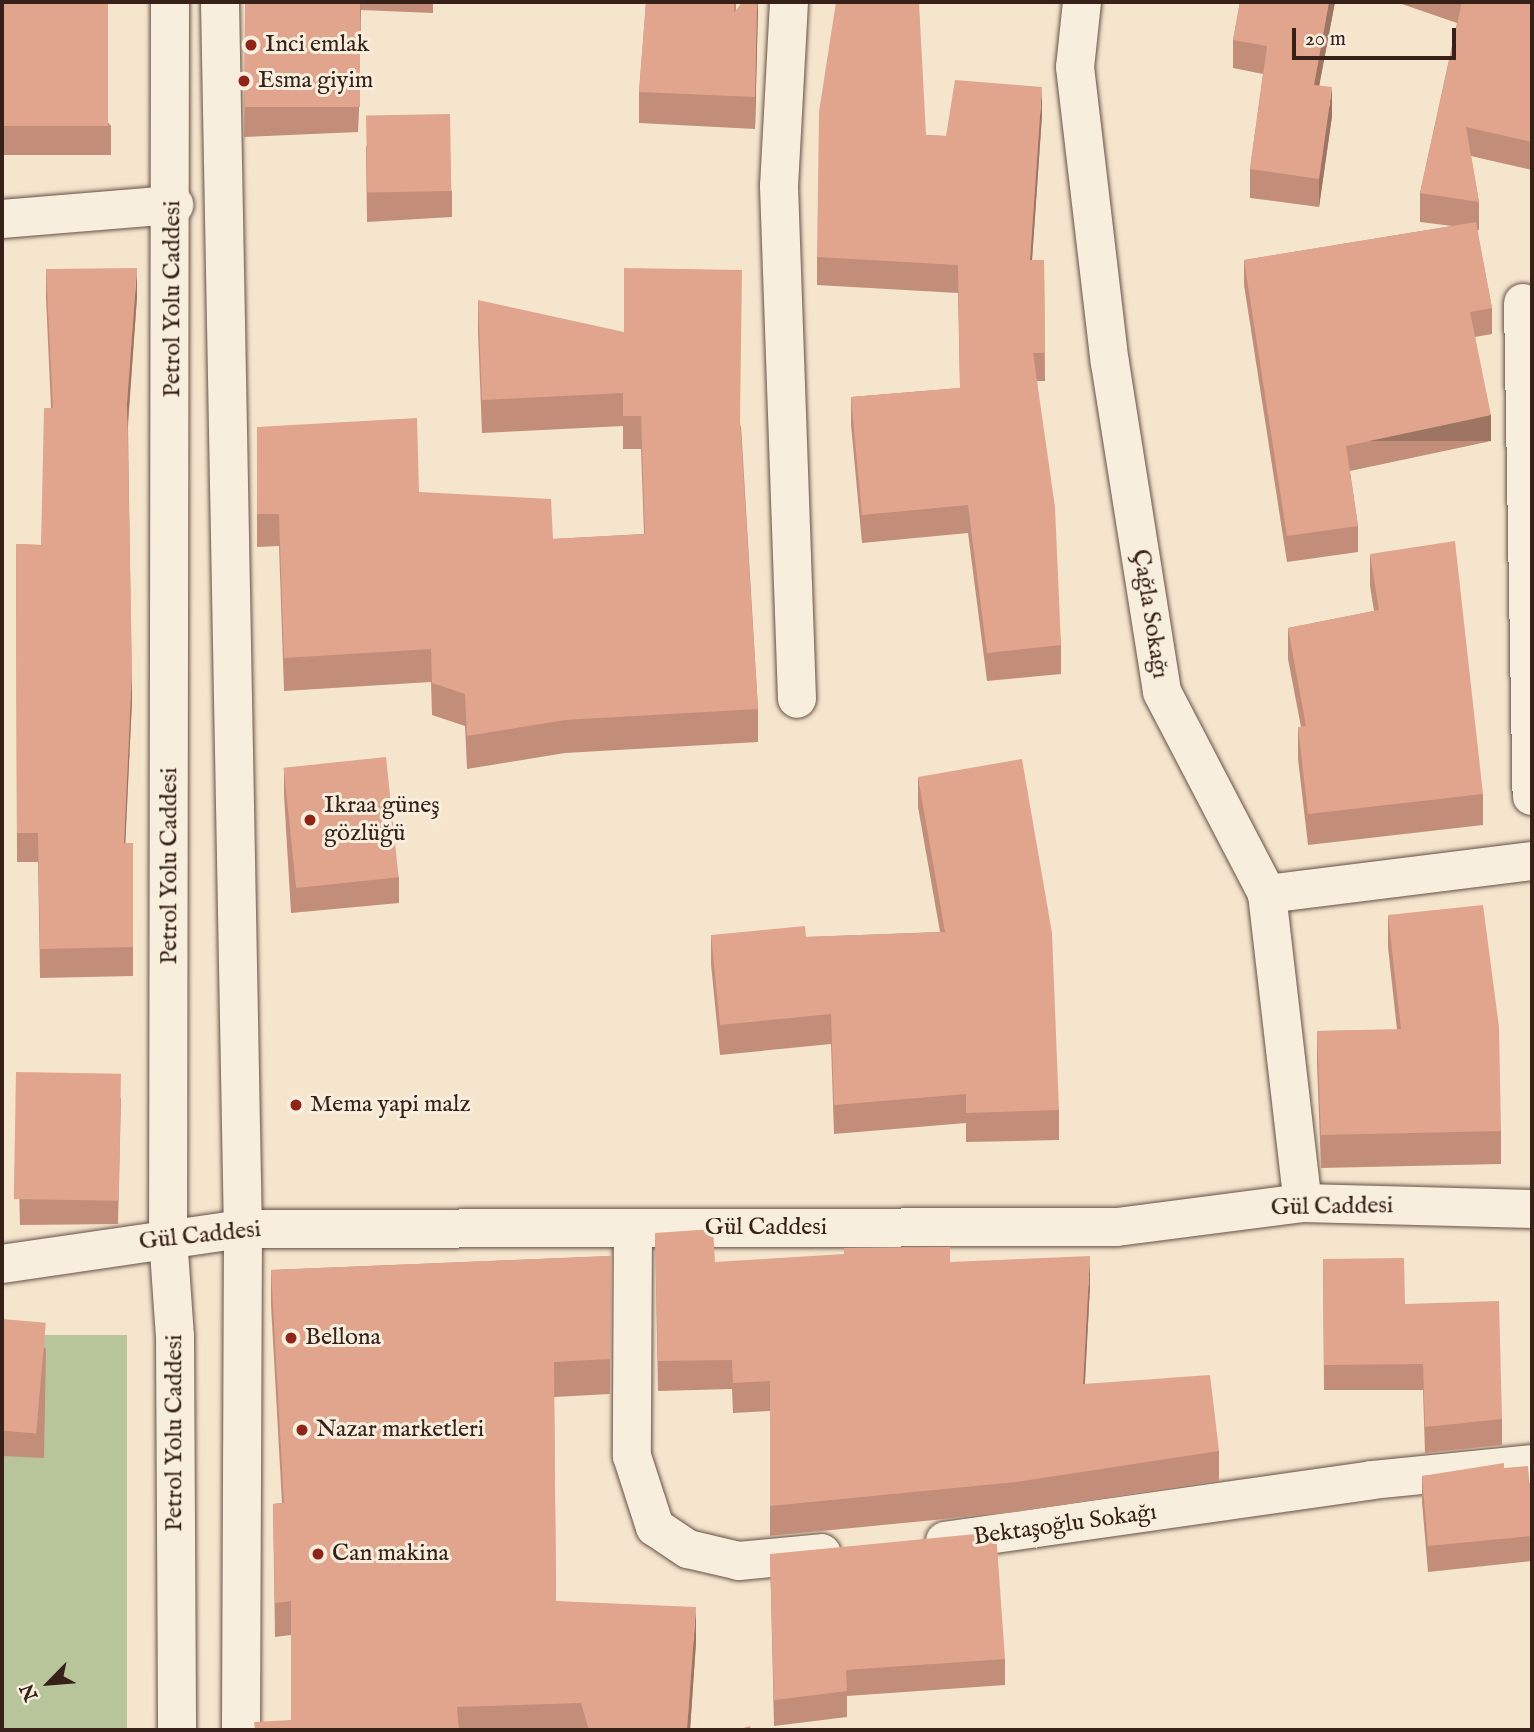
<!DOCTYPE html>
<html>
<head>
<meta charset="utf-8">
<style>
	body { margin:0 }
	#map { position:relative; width:1534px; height:1732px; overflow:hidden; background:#f5e5cd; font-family:"IM FELL English",serif }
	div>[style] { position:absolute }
	.green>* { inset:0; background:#b8c59b; transform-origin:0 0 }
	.roads { filter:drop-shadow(0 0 2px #665145) drop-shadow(0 0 2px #665145) }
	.minor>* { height:38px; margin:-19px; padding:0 19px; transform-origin:19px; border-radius:19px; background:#f8eede }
	.secondary>* { height:38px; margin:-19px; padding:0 19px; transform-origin:19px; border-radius:19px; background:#f8eede }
	.wall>* { inset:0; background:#c28e7a }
	.shaded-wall>* { inset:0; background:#9e7463; transform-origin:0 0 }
	.building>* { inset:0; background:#e1a58e; transform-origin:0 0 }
	.dots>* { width:19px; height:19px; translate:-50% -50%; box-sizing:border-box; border:4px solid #f8eede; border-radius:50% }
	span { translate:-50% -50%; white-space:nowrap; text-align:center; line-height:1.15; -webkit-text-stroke:6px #f8eede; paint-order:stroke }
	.poi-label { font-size:24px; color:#362018 }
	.left { translate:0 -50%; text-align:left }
	.street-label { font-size:24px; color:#362018 }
	.frame { position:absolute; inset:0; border:4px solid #362018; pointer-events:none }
	.north { position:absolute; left:14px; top:1648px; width:70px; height:70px; -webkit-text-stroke:5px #f8eede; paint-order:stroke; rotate:245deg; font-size:19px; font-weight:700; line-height:28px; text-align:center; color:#362018 }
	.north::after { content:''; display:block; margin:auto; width:24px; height:32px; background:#362018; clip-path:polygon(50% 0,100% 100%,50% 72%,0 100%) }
	.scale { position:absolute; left:1292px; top:28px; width:164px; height:32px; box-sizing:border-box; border:4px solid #362018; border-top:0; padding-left:9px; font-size:21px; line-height:24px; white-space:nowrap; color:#362018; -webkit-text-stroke:5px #f8eede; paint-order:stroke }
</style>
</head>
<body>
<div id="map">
	<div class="green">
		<div style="left:127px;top:1335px;width:395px;height:126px;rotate:90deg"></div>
	</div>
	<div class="roads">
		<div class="minor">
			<div style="left:789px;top:2px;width:184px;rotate:93.1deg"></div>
			<div style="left:779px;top:186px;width:513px;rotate:87.99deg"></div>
			<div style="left:1082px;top:2px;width:65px;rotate:96.1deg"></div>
			<div style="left:1075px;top:67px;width:298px;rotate:83.3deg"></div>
			<div style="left:1110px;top:363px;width:333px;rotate:81deg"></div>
			<div style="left:1162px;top:692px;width:228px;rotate:62.5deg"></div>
			<div style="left:1267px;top:894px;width:311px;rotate:83.4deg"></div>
			<div style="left:2px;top:219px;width:173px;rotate:-4.7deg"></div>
			<div style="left:1523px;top:303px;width:493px;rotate:89deg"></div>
			<div style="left:1267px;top:894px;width:267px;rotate:-7.1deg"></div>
			<div style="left:633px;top:1228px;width:228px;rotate:90.3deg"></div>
			<div style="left:632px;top:1456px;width:75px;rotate:72.1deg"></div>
			<div style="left:655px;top:1527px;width:40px;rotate:34deg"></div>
			<div style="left:688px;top:1549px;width:52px;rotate:13.2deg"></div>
			<div style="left:739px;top:1561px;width:83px;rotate:-5.5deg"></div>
			<div style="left:2px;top:1264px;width:244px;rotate:-8.3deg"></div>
			<div style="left:243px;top:1229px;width:874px;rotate:-0.13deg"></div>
			<div style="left:1117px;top:1227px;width:188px;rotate:-7.4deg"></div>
			<div style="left:1303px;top:1203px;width:229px;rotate:1.5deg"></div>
			<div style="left:945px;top:1541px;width:431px;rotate:-8.1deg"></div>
			<div style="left:1372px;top:1480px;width:161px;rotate:-5.7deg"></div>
		</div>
		<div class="secondary">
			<div style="left:170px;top:2px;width:1235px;rotate:90.09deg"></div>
			<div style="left:168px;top:1237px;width:99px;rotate:86deg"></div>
			<div style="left:175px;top:1336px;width:394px;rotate:89.7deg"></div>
			<div style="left:220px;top:2px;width:1227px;rotate:88.93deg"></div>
			<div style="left:243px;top:1229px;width:501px;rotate:90.23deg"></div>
		</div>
	</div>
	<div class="wall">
		<div style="clip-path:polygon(2px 2px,111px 126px,111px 155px,2px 155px)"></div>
		<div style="clip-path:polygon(245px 2px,433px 2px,433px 13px,361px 10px,358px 132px,244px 137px)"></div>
		<div style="clip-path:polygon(646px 2px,736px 2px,736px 10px,758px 2px,755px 129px,639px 123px,639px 92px)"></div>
		<div style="clip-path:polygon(1240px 2px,1335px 2px,1319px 86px,1332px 116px,1319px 207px,1250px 198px,1250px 169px,1263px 74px,1233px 68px,1233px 40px)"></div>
		<div style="clip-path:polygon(1396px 2px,1532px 2px,1532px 170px,1471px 156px,1479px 202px,1479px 230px,1477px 230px,1492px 308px,1492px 334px,1475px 337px,1491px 441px,1350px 471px,1358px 526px,1358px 552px,1287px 562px,1244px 285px,1244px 260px,1452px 226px,1420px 222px,1420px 193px,1457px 23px)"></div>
		<div style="clip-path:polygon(1042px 115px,1032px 260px,1044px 260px,1045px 381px,1037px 381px,1061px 645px,1061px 674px,987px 681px,968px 533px,862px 543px,851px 425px,851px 397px,960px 388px,958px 293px,817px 285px,817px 257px,926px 135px,946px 136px)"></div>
		<div style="clip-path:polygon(366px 146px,452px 191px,452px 217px,367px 222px)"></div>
		<div style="clip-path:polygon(46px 269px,137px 297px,128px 427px,132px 700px,125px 843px,133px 843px,133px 976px,40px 978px,38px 862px,17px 862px,16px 544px,41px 545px,51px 408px,46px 298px)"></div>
		<div style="clip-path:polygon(478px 300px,741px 426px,758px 709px,758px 742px,565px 753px,467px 769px,465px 726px,432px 715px,431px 682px,284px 691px,279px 546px,257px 547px,257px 427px,419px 492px,553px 539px,644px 534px,641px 449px,623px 449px,623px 426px,482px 433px,478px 332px)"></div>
		<div style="clip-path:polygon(1370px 554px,1483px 794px,1483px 825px,1308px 845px,1298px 759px,1298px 727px,1301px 727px,1288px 659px,1288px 628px,1374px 611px,1370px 586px)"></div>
		<div style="clip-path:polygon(284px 769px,399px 877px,399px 903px,291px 913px,284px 795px)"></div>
		<div style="clip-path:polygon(918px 777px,1059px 1110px,1059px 1140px,966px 1142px,966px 1123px,834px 1134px,831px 1044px,720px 1055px,711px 964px,711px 935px,806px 937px,940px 932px,918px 807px)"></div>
		<div style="clip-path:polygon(1388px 915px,1501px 1131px,1501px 1164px,1321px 1168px,1317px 1064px,1317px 1031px,1397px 1030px,1388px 947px)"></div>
		<div style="clip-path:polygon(16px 1072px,121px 1098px,118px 1224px,20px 1225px)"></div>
		<div style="clip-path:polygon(655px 1233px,715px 1262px,950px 1262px,1090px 1286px,1085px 1384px,1219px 1451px,1219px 1481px,1016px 1512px,770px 1536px,770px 1411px,733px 1413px,732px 1389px,658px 1391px)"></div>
		<div style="clip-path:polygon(611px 1256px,610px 1394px,554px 1397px,556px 1601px,696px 1642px,690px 1730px,254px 1730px,291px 1720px,291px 1635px,275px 1637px,273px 1504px,282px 1503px,271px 1305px,271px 1270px)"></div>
		<div style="clip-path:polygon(1323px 1259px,1405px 1304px,1502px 1419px,1502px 1445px,1425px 1453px,1423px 1390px,1324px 1390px)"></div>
		<div style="clip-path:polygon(2px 1319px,46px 1349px,44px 1458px,2px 1456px)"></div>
		<div style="clip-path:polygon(1504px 1468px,1532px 1511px,1532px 1561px,1428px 1572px,1422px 1502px,1422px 1476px)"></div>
		<div style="clip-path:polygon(770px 1554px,1005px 1659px,1005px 1685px,847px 1696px,847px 1717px,774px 1726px)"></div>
	</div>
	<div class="shaded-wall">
		<div style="clip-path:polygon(361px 2px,361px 10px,358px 132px,358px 103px)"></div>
		<div style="clip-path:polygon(757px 2px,758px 11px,755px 129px,755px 97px)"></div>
		<div style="clip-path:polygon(1329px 2px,1335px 2px,1314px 113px,1314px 85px)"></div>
		<div style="clip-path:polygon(1042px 87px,1042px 115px,1030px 289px,1030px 260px)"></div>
		<div style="clip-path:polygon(1332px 87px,1332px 116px,1319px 207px,1319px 179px)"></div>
		<div style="clip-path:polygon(137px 268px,137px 297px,127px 432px,127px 403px)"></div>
		<div style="left:1491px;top:415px;width:26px;height:148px;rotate:90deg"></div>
		<div style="clip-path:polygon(132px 671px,132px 700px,124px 872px,124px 843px)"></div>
		<div style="clip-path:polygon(1090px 1256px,1090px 1286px,1083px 1414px,1083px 1384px)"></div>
		<div style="clip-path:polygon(696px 1607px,696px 1642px,690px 1730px,687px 1730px)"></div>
	</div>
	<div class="building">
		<div style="left:2px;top:2px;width:106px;height:124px"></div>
		<div style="left:245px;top:2px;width:115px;height:105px"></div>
		<div style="clip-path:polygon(646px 2px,734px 2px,734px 13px,742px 2px,757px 2px,755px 97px,639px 92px)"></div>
		<div style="clip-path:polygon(836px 2px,919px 2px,926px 135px,946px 136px,955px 80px,1042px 87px,1030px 260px,1044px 260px,1045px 353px,1033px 353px,1055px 507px,1061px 645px,987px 653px,968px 505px,862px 515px,851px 397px,960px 388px,958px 265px,817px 257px,819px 112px)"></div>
		<div style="clip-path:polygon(1240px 2px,1329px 2px,1314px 85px,1332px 87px,1319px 179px,1250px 169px,1267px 46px,1233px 40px)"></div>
		<div style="clip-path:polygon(1462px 2px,1532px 2px,1532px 142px,1466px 127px,1479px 202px,1420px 193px)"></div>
		<div style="left:450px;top:114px;width:77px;height:84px;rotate:89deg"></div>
		<div style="clip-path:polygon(1476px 222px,1492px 308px,1470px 312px,1491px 415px,1346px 446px,1358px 526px,1287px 536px,1244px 260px)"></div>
		<div style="clip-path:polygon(137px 268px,127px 403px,132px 671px,124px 843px,133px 843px,133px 947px,40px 949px,38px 833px,17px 833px,16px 544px,41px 545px,44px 408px,53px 408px,46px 269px)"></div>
		<div style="clip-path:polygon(624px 268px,742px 270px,740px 421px,758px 709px,565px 720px,467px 736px,465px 694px,432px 683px,431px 649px,284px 658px,279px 514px,257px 514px,257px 427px,417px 418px,419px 492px,551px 499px,553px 539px,645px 534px,641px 416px,623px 416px,623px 393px,482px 400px,478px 300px,624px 332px)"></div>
		<div style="clip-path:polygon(1455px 541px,1483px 794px,1308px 814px,1298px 727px,1306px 726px,1288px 628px,1379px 610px,1370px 554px)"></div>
		<div style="left:386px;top:757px;width:121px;height:103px;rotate:84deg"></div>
		<div style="clip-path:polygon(1022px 759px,1052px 933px,1059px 1110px,966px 1113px,966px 1094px,834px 1105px,831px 1014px,720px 1025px,711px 935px,805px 926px,806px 937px,945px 932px,918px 777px)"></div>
		<div style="clip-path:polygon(1483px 905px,1499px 1027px,1501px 1131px,1321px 1135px,1317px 1031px,1401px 1029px,1388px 915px)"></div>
		<div style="left:16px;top:1072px;width:105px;height:127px;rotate:1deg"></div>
		<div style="clip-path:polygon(713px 1229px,715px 1262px,844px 1254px,844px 1248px,950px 1247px,950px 1262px,1090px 1256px,1083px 1384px,1210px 1375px,1219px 1451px,1016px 1482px,770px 1506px,770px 1381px,733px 1383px,732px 1360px,658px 1361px,655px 1233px)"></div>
		<div style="clip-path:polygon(611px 1256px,610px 1359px,554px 1362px,556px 1601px,696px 1607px,687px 1730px,589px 1730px,581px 1703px,457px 1707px,459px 1730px,255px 1730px,254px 1722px,291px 1720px,291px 1601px,275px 1603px,273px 1504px,284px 1503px,271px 1270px)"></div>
		<div style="clip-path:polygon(1404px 1258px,1405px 1304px,1499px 1301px,1502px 1419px,1425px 1427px,1423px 1364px,1324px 1365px,1323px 1259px)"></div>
		<div style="left:2px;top:1319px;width:44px;height:111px;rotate:5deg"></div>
		<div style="clip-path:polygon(1504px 1463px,1504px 1468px,1528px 1466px,1532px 1511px,1532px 1536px,1428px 1546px,1422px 1476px)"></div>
		<div style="clip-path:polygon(996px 1532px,1005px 1659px,846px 1670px,847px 1691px,774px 1700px,770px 1554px)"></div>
		<div style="clip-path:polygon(750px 1726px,751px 1730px,737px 1730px)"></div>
	</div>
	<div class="dots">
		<div style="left:251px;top:45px;background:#8f2418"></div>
		<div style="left:244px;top:81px;background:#8f2418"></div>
		<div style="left:310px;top:820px;background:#8f2418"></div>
		<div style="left:296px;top:1105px;background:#8f2418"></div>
		<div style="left:291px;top:1338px;background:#8f2418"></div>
		<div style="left:302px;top:1430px;background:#8f2418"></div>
		<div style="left:318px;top:1554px;background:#8f2418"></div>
	</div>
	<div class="poi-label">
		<span class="left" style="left:265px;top:45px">Inci emlak</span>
		<span class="left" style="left:258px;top:81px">Esma giyim</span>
		<span class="left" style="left:324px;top:820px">Ikraa güneş<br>gözlüğü</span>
		<span class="left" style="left:310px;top:1105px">Mema yapi malz</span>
		<span class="left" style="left:305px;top:1338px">Bellona</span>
		<span class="left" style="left:316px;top:1430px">Nazar marketleri</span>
		<span class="left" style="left:332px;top:1554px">Can makina</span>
	</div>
	<div class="street-label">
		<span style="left:173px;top:299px;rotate:-90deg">Petrol Yolu Caddesi</span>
		<span style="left:1150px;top:614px;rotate:81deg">Çağla Sokağı</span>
		<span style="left:170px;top:866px;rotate:-90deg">Petrol Yolu Caddesi</span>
		<span style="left:1332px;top:1207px;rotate:-1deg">Gül Caddesi</span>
		<span style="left:766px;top:1228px">Gül Caddesi</span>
		<span style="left:200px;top:1236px;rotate:-6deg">Gül Caddesi</span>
		<span style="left:175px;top:1433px;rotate:-90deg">Petrol Yolu Caddesi</span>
		<span style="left:1065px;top:1525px;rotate:-8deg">Bektaşoğlu Sokağı</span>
	</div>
	<div class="frame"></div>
	<div class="north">N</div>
	<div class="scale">20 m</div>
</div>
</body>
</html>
